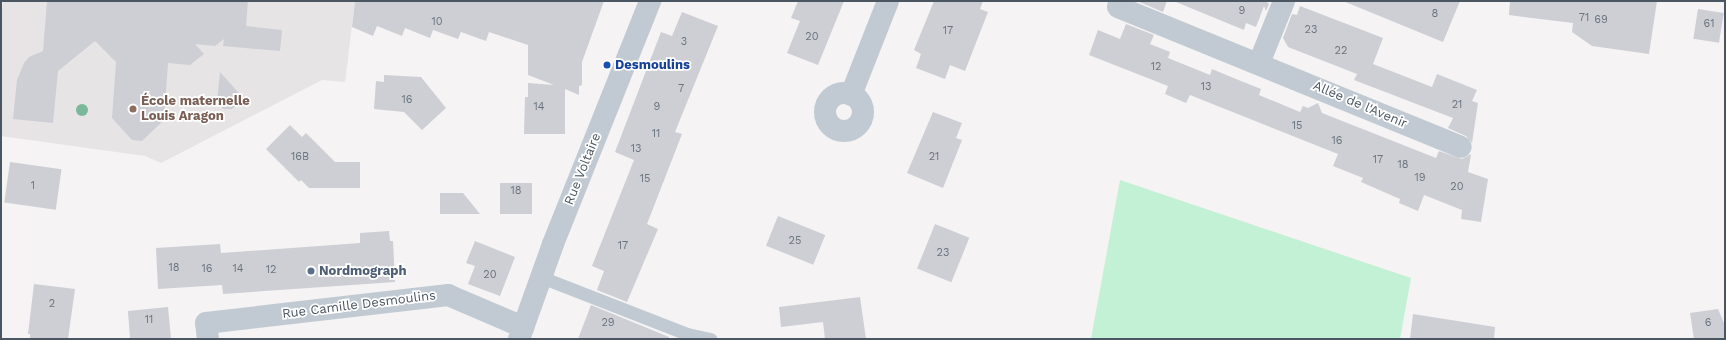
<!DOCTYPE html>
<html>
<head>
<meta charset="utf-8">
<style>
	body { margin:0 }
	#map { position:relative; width:1726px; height:340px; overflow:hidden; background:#f5f3f3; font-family:"Work Sans",sans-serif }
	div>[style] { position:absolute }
	.education>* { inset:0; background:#e6e4e5 }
	.green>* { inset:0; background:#c3f1d5 }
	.building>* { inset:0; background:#cdcfd5; transform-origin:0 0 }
	.service>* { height:13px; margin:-6.5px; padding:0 6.5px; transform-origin:6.5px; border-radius:6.5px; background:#c1cad2 }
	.minor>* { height:22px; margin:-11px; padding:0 11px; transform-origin:11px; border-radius:11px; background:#c1cad2 }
	.minor>.ring { margin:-11px; padding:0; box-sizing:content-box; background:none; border:22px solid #c1cad2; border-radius:50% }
	.tertiary>* { height:22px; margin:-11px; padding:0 11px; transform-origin:11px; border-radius:11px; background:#c1cad2 }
	.trees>* { width:12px; height:12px; margin:-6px; border-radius:50%; background:#7bb799 }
	.dots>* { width:11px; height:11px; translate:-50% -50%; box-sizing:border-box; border:2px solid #fff; border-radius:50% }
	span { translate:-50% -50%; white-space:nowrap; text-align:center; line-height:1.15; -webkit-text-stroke:3.5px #fff; paint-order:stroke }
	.number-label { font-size:11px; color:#6b747e }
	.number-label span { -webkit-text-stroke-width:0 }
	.transit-label { font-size:13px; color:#164399; font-weight:700 }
	.left { translate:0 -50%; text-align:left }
	.education-label { font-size:13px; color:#785e54; font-weight:700 }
	.street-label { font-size:13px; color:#4a5661 }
	.service-label { font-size:13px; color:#4e5e75; font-weight:700 }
	.frame { position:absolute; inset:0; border:2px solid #4a5661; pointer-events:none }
</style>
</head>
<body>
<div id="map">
	<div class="education">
		<div style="clip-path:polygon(3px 1px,355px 1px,345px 82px,322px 80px,161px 163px,145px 156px,1px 136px,1px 17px)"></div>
	</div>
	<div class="green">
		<div style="clip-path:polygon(1120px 180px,1411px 278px,1400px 339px,1091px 339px)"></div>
	</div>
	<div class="building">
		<div style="clip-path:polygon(47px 1px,248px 1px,246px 26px,282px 30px,280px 51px,223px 46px,224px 39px,215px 46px,195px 44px,204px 54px,190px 65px,168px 63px,164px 120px,142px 141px,132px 140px,112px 118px,116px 62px,95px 41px,58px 71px,53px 123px,13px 119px,17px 80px,24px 63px,29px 57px,43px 51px)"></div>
		<div style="clip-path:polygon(355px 1px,604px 1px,582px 62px,582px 85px,579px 86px,579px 95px,565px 89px,565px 134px,524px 134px,525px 97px,528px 97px,528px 83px,554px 85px,528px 75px,528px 45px,489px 32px,486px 41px,461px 32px,458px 39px,433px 30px,430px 38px,405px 28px,402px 36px,377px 26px,373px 36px,352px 27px)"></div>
		<div style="clip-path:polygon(798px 1px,844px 1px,818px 65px,787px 53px,800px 21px,791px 18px)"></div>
		<div style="clip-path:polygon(934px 1px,983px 1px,980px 9px,988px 12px,965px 71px,950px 65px,945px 79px,916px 68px,921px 54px,914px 50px)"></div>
		<div style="clip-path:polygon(1137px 1px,1167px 1px,1163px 12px)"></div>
		<div style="clip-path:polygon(1266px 1px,1269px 4px,1266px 11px,1264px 6px,1256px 27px,1246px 23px,1244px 30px,1176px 2px)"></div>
		<div style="clip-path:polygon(1343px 1px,1460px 1px,1443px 42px)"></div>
		<div style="clip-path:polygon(1510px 1px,1657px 1px,1649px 54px,1592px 46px,1572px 32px,1573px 23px,1509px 15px)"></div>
		<div style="clip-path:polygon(1300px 6px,1383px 38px,1373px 64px,1432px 87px,1437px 74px,1477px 90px,1472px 101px,1478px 103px,1472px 143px,1466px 136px,1448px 128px,1453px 118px,1354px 80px,1357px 74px,1288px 47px,1283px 38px,1292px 14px,1297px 15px)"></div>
		<div style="left:1698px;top:9px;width:26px;height:30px;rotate:9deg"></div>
		<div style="clip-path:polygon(682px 12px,718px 26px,675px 132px,682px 134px,647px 224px,658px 229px,627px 302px,597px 290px,604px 271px,592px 266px,634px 160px,615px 152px,661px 32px,672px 36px)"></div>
		<div style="clip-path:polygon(1126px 24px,1154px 35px,1150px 44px,1170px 52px,1168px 58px,1210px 75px,1212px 69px,1236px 79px,1261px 89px,1259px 95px,1300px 112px,1303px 106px,1308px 108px,1318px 103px,1322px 113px,1436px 158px,1439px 151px,1462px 159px,1471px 154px,1468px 172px,1488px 179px,1481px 222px,1461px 219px,1462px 210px,1424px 195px,1418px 211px,1399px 203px,1400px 199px,1361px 182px,1363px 178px,1333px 166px,1338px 154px,1190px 95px,1186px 103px,1165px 94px,1168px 86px,1089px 55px,1098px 30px,1120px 39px)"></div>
		<div style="clip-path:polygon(220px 72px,244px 99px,232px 109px,223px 109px,217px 101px)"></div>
		<div style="clip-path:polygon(384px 75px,421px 77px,446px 108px,422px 130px,404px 112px,374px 109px,376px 81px,384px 82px)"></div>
		<div style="clip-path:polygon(933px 112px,962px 123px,956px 138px,962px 140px,943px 188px,907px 173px)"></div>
		<div style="clip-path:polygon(290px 125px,302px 137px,306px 133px,335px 162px,360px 162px,360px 188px,309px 188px,301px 180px,299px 182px,266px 149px)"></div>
		<div style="left:10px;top:162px;width:52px;height:41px;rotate:8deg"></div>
		<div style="left:500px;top:183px;width:32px;height:31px"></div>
		<div style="clip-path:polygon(440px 193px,463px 193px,480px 214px,440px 214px)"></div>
		<div style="left:778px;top:216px;width:51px;height:32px;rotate:22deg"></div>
		<div style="left:935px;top:224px;width:37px;height:48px;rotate:22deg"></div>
		<div style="clip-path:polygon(389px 231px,390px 241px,393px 241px,395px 282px,223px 294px,222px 285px,158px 289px,156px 248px,220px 244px,221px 253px,360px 243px,360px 233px)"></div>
		<div style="clip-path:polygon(475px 241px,515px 257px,500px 296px,468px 284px,475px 266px,466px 263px)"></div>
		<div style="clip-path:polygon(34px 284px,75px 289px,68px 339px,30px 339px,30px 334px,28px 334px)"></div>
		<div style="clip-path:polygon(860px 297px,866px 339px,825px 339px,823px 322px,781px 327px,779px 307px)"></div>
		<div style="clip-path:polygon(591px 305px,669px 337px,669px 339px,578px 339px)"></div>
		<div style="clip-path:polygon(168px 307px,171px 339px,130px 339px,128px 311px)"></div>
		<div style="clip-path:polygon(1718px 309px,1724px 323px,1725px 339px,1694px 339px,1690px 313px)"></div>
		<div style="clip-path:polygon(1413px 314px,1495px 327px,1494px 339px,1410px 339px)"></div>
	</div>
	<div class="service">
		<div style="left:541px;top:277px;width:157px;rotate:21.3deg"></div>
		<div style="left:687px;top:334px;width:24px;rotate:12deg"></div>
	</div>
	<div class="minor">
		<div style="left:1118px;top:7px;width:370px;rotate:22.2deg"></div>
		<div style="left:1259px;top:63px;width:67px;rotate:-68deg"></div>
		<div class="ring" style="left:825px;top:93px;width:16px;height:16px"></div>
		<div style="left:851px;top:95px;width:101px;rotate:-68.5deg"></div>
		<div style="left:208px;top:339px;width:16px;rotate:-97deg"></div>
		<div style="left:206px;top:323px;width:244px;rotate:-6.6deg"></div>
		<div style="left:448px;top:295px;width:82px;rotate:23.1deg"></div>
	</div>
	<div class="tertiary">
		<div style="left:519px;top:339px;width:101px;rotate:-70.3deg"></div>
		<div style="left:553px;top:244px;width:262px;rotate:-68.2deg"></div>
	</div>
	<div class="trees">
		<div style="left:82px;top:110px"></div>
	</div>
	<div class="dots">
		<div style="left:607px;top:65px;background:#1a4fb4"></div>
		<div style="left:133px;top:109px;background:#8d6e63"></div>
		<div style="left:311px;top:271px;background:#5c6f8a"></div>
	</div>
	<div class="number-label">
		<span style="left:1242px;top:11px">9</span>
		<span style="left:1435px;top:14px">8</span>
		<span style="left:1584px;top:18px">71</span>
		<span style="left:1601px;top:20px">69</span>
		<span style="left:437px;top:22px">10</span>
		<span style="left:1709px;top:24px">61</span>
		<span style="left:1311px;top:30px">23</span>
		<span style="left:948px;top:31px">17</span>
		<span style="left:812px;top:37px">20</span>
		<span style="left:684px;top:42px">3</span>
		<span style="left:1341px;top:51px">22</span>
		<span style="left:1156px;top:67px">12</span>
		<span style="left:1206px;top:87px">13</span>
		<span style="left:681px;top:89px">7</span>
		<span style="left:407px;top:100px">16</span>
		<span style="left:1457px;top:105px">21</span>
		<span style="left:539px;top:107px">14</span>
		<span style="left:657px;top:107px">9</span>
		<span style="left:1297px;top:126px">15</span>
		<span style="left:656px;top:134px">11</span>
		<span style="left:1337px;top:141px">16</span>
		<span style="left:636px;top:149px">13</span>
		<span style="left:300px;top:157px">16B</span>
		<span style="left:934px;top:157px">21</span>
		<span style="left:1378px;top:160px">17</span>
		<span style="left:1403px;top:165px">18</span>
		<span style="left:1420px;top:178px">19</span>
		<span style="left:645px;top:179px">15</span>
		<span style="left:33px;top:186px">1</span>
		<span style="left:1457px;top:187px">20</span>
		<span style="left:516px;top:191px">18</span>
		<span style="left:795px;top:241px">25</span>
		<span style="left:623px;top:246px">17</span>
		<span style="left:943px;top:253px">23</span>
		<span style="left:174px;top:268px">18</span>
		<span style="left:207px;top:269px">16</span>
		<span style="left:238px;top:269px">14</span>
		<span style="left:271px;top:270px">12</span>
		<span style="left:490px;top:275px">20</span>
		<span style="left:52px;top:304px">2</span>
		<span style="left:149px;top:320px">11</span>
		<span style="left:608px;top:323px">29</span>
		<span style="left:1708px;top:323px">6</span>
	</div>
	<div class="transit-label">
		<span class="left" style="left:615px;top:65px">Desmoulins</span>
	</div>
	<div class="education-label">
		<span class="left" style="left:141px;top:109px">École maternelle<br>Louis Aragon</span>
	</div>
	<div class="street-label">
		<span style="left:1360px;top:105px;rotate:23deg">Allée de l'Avenir</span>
		<span style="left:583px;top:169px;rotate:-68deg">Rue Voltaire</span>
		<span style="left:359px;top:305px;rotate:-7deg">Rue Camille Desmoulins</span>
	</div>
	<div class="service-label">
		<span class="left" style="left:319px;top:271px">Nordmograph</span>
	</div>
	<div class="frame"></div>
</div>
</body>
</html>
